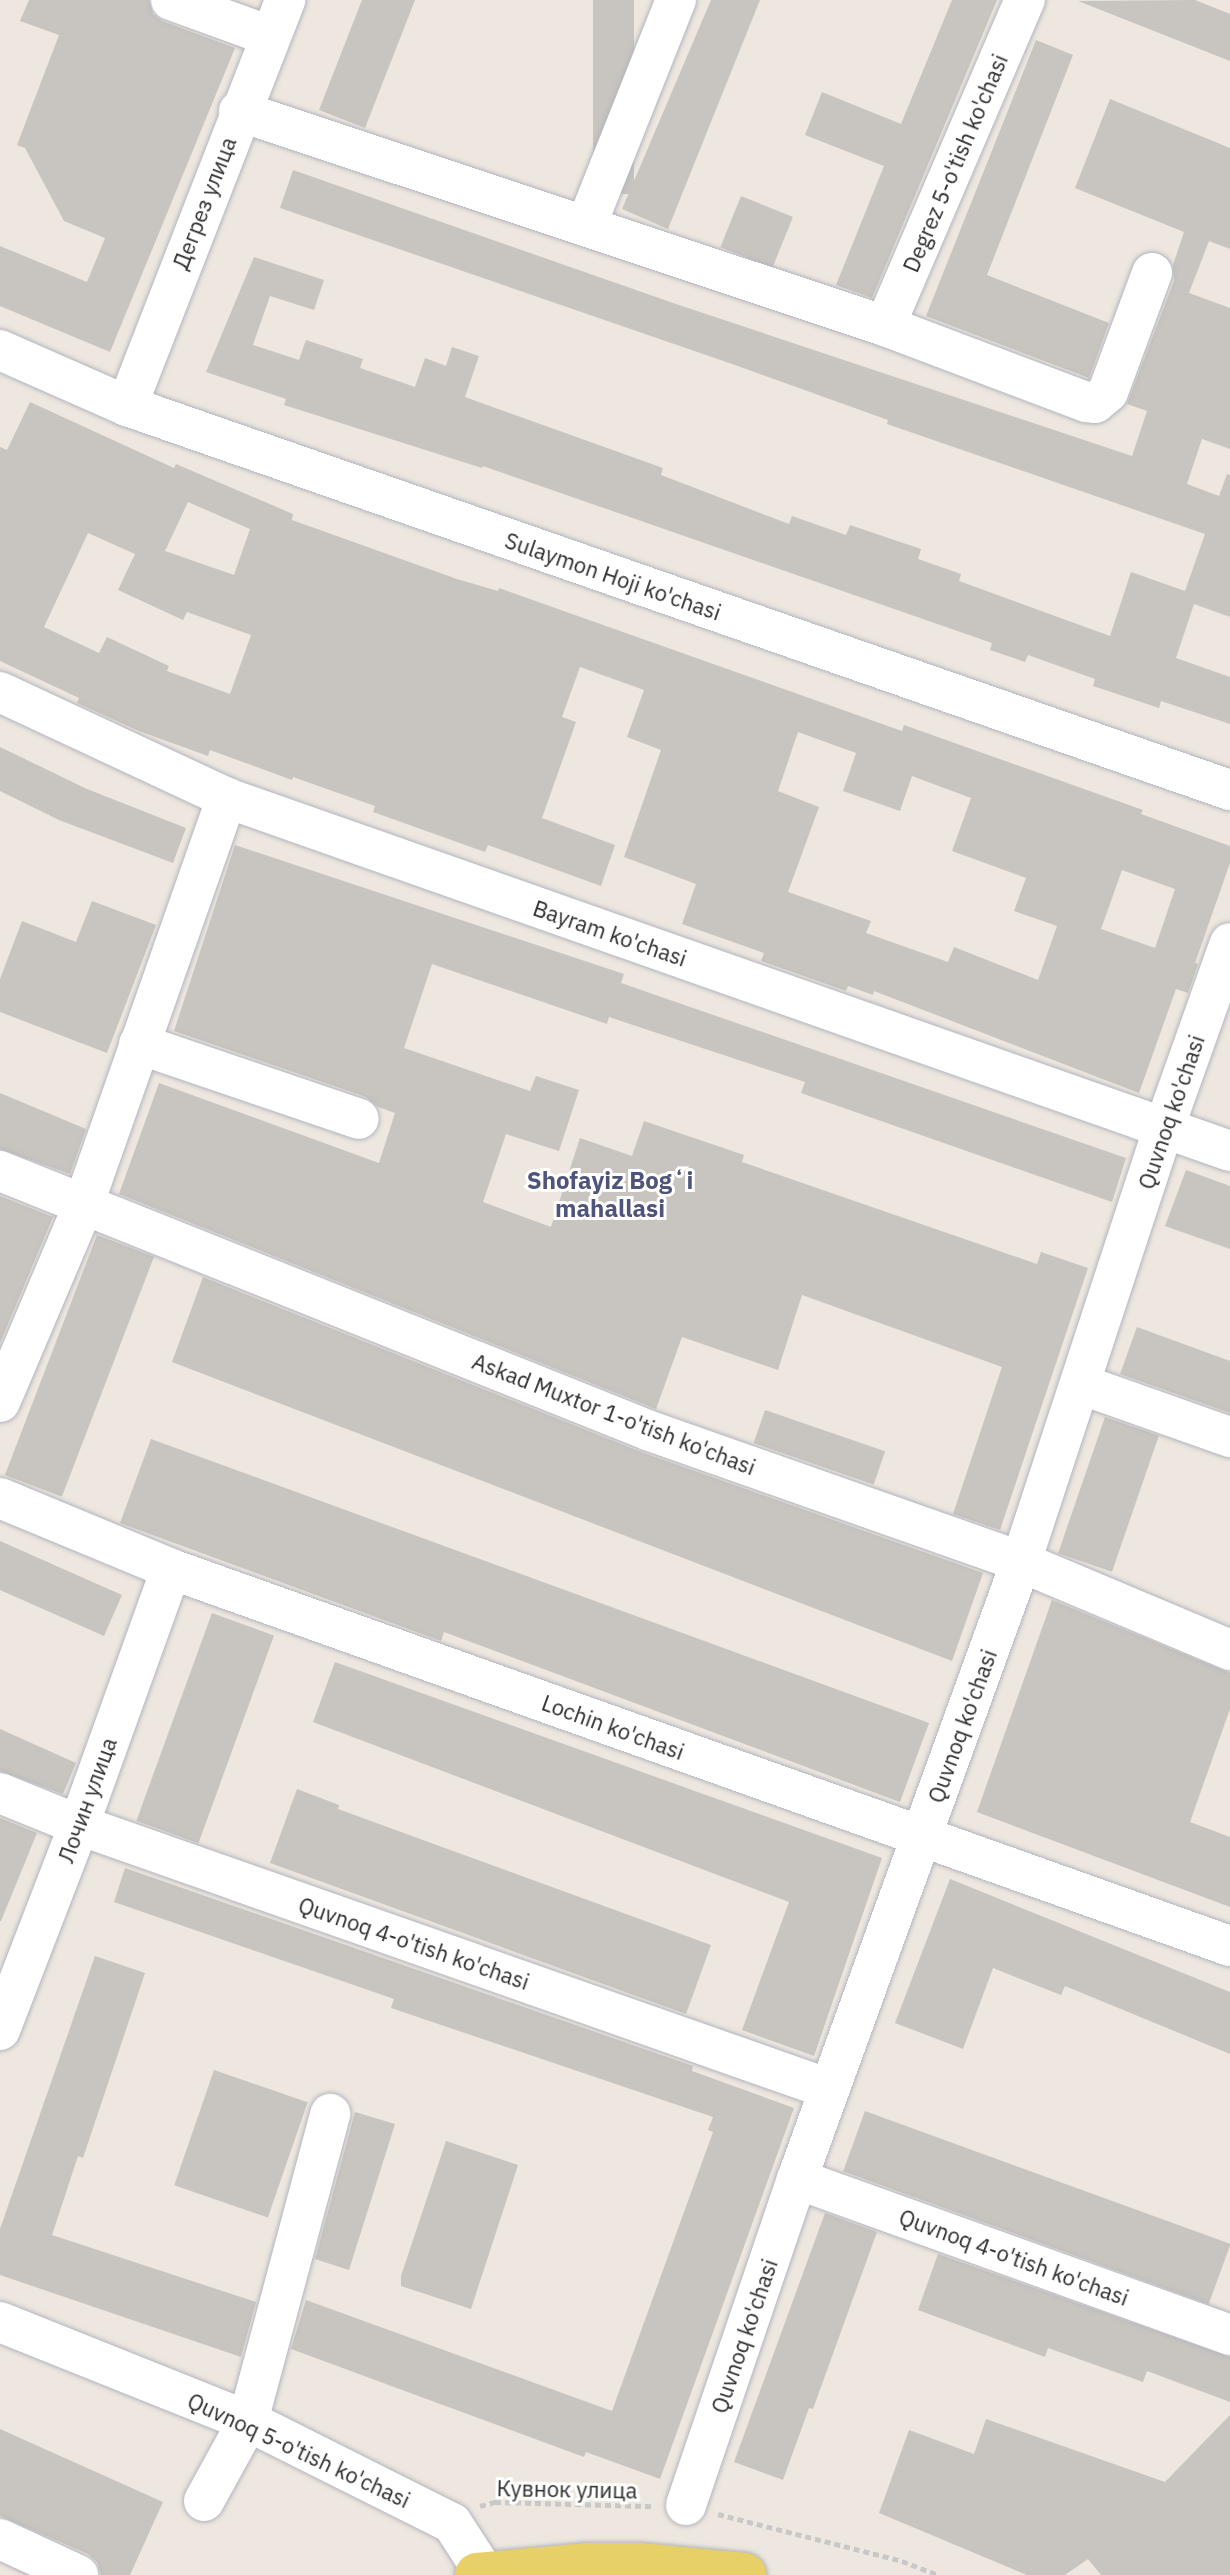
<!DOCTYPE html>
<html>
<head>
<meta charset="utf-8">
<style>
	body { margin:0 }
	#map { position:relative; width:1230px; height:2575px; overflow:hidden; background:#ede7df; font-family:"IBM Plex Sans",sans-serif }
	div>[style] { position:absolute }
	.building>* { inset:0; background:#c8c4bf; transform-origin:0 0 }
	.path>* { height:5px; margin-top:-2.5px; transform-origin:0; background:repeating-linear-gradient(90deg,#c8c8c8 0 6px,transparent 0 10px) }
	.roads { filter:drop-shadow(0 0 2px #b3b5be) drop-shadow(0 0 2px #b3b5be) }
	.minor>* { height:40px; margin:-20px; padding:0 20px; transform-origin:20px; border-radius:20px; background:#fff }
	.major>* { height:44px; margin:-22px; padding:0 22px; transform-origin:22px; border-radius:22px; background:#e8d069 }
	span { translate:-50% -50%; white-space:nowrap; text-align:center; line-height:1.15; -webkit-text-stroke:6px #fff; paint-order:stroke }
	.street-label { font-size:22px; color:#2c2c2c }
	.neighbourhood-label { font-size:24px; color:#4f557a; font-weight:700 }
</style>
</head>
<body>
<div id="map">
	<div class="building">
		<div style="clip-path:polygon(29px 0,149px 0,153px 14px,162px 21px,235px 48px,110px 352px,0 306px,0 246px,87px 282px,105px 238px,64px 221px,25px 148px,17px 145px,59px 35px,20px 21px)"></div>
		<div style="clip-path:polygon(362px 0,415px 0,365px 128px,319px 110px)"></div>
		<div style="left:593px;top:0;width:41px;height:194px"></div>
		<div style="clip-path:polygon(711px 0,760px 0,668px 229px,622px 209px)"></div>
		<div style="clip-path:polygon(952px 0,997px 0,872px 298px,836px 285px,884px 166px,805px 135px,822px 92px,901px 124px)"></div>
		<div style="clip-path:polygon(1195px 0,1230px 14px,1230px 61px,1078px 1px)"></div>
		<div style="clip-path:polygon(1036px 40px,1073px 55px,987px 275px,1109px 323px,1089px 378px,926px 316px)"></div>
		<div style="clip-path:polygon(1110px 99px,1230px 148px,1230px 249px,1209px 241px,1189px 293px,1230px 308px,1230px 449px,1202px 439px,1187px 484px,1219px 496px,1227px 474px,1230px 475px,1230px 617px,1194px 604px,1176px 658px,1230px 677px,1230px 724px,1161px 701px,1159px 708px,1093px 686px,1095px 679px,1028px 655px,1025px 662px,990px 650px,992px 643px,483px 466px,482px 468px,284px 405px,286px 399px,206px 372px,254px 257px,324px 280px,314px 310px,270px 296px,253px 345px,299px 360px,306px 340px,363px 359px,360px 368px,415px 387px,425px 358px,446px 366px,452px 347px,479px 356px,465px 397px,663px 468px,661px 475px,789px 524px,792px 516px,846px 535px,850px 525px,921px 549px,918px 559px,961px 574px,959px 581px,1110px 636px,1131px 572px,1185px 591px,1205px 534px,887px 424px,888px 420px,735px 365px,280px 208px,293px 170px,676px 304px,1132px 456px,1147px 411px,1127px 404px,1174px 281px,1173px 265px,1184px 232px,1075px 188px)"></div>
		<div style="left:741px;top:196px;width:56px;height:55px;rotate:22deg"></div>
		<div style="clip-path:polygon(evenodd,30px 402px,174px 468px,176px 464px,293px 514px,292px 520px,457px 579px,498px 591px,499px 588px,902px 731px,904px 725px,1143px 810px,1141px 814px,1230px 846px,1230px 863px,1195px 963px,1198px 964px,1188px 993px,1176px 989px,1139px 1093px,874px 991px,873px 995px,848px 986px,846px 991px,761px 961px,764px 953px,682px 924px,696px 884px,624px 857px,661px 750px,627px 737px,644px 690px,580px 667px,562px 717px,576px 722px,542px 818px,615px 845px,601px 886px,488px 845px,485px 852px,373px 812px,375px 806px,293px 777px,292px 780px,210px 750px,208px 756px,139px 731px,77px 703px,79px 698px,0 661px,0 447px,7px 450px,30px 402px,188px 502px,250px 529px,234px 575px,165px 551px,188px 502px,30px 402px,88px 533px,135px 554px,118px 590px,183px 620px,187px 612px,251px 635px,230px 694px,167px 671px,169px 666px,107px 637px,99px 653px,44px 627px,88px 533px,30px 402px,798px 732px,856px 753px,843px 791px,900px 811px,912px 776px,971px 798px,952px 851px,1026px 878px,1014px 911px,1057px 926px,1038px 980px,954px 947px,948px 962px,866px 933px,871px 921px,788px 892px,819px 807px,778px 791px,798px 732px,30px 402px,1122px 870px,1175px 889px,1155px 948px,1101px 929px,1122px 870px)"></div>
		<div style="clip-path:polygon(0 747px,87px 789px,186px 828px,173px 863px,59px 820px,0 791px)"></div>
		<div style="clip-path:polygon(235px 845px,624px 974px,621px 983px,1126px 1158px,1112px 1202px,801px 1093px,805px 1082px,609px 1017px,607px 1024px,432px 964px,404px 1048px,530px 1091px,536px 1076px,579px 1090px,559px 1151px,506px 1134px,483px 1202px,551px 1227px,580px 1138px,632px 1156px,644px 1121px,744px 1155px,742px 1162px,1037px 1264px,1041px 1252px,1088px 1268px,1000px 1530px,953px 1514px,1002px 1367px,802px 1295px,778px 1370px,682px 1337px,656px 1409px,119px 1194px,159px 1083px,379px 1163px,395px 1113px,378px 1107px,366px 1097px,174px 1031px)"></div>
		<div style="clip-path:polygon(92px 901px,156px 925px,107px 1053px,0 1012px,0 979px,22px 921px,76px 942px)"></div>
		<div style="clip-path:polygon(0 1093px,86px 1129px,70px 1174px,0 1149px)"></div>
		<div style="clip-path:polygon(1186px 1170px,1230px 1186px,1230px 1249px,1165px 1226px)"></div>
		<div style="clip-path:polygon(0 1196px,53px 1217px,0 1343px)"></div>
		<div style="left:97px;top:1235px;width:61px;height:257px;rotate:21deg"></div>
		<div style="clip-path:polygon(203px 1277px,641px 1452px,983px 1573px,952px 1661px,172px 1362px)"></div>
		<div style="clip-path:polygon(1137px 1327px,1230px 1361px,1230px 1413px,1120px 1374px)"></div>
		<div style="left:765px;top:1410px;width:127px;height:35px;rotate:19deg"></div>
		<div style="left:1105px;top:1417px;width:57px;height:144px;rotate:19deg"></div>
		<div style="clip-path:polygon(151px 1439px,929px 1723px,900px 1802px,444px 1632px,441px 1641px,120px 1523px)"></div>
		<div style="clip-path:polygon(0 1541px,122px 1595px,104px 1636px,0 1590px)"></div>
		<div style="clip-path:polygon(1052px 1600px,1230px 1673px,1230px 1709px,1190px 1822px,1230px 1837px,1230px 1907px,977px 1812px)"></div>
		<div style="left:212px;top:1613px;width:66px;height:221px;rotate:20deg"></div>
		<div style="clip-path:polygon(335px 1662px,882px 1858px,814px 2056px,742px 2030px,789px 1902px,313px 1722px)"></div>
		<div style="clip-path:polygon(0 1729px,76px 1763px,63px 1794px,0 1771px)"></div>
		<div style="clip-path:polygon(297px 1789px,339px 1805px,338px 1809px,711px 1945px,686px 2014px,270px 1863px)"></div>
		<div style="clip-path:polygon(0 1818px,37px 1833px,1px 1921px,0 1921px)"></div>
		<div style="clip-path:polygon(125px 1868px,693px 2066px,692px 2071px,794px 2108px,660px 2479px,586px 2452px,584px 2457px,291px 2349px,306px 2300px,612px 2411px,713px 2132px,708px 2130px,713px 2117px,391px 2008px,394px 1999px,114px 1902px)"></div>
		<div style="clip-path:polygon(950px 1879px,1230px 1992px,1230px 2054px,1065px 1986px,1061px 1995px,993px 1968px,963px 2049px,895px 2023px)"></div>
		<div style="clip-path:polygon(95px 1956px,145px 1973px,83px 2158px,78px 2156px,52px 2235px,256px 2302px,241px 2357px,0 2275px,0 2229px)"></div>
		<div style="left:214px;top:2070px;width:99px;height:122px;rotate:19deg"></div>
		<div style="left:865px;top:2111px;width:389px;height:64px;rotate:20deg"></div>
		<div style="clip-path:polygon(355px 2112px,395px 2124px,349px 2270px,315px 2259px)"></div>
		<div style="clip-path:polygon(446px 2141px,518px 2165px,471px 2309px,401px 2286px,401px 2276px)"></div>
		<div style="clip-path:polygon(825px 2213px,877px 2232px,813px 2409px,809px 2408px,783px 2480px,734px 2462px)"></div>
		<div style="clip-path:polygon(938px 2254px,1230px 2357px,1230px 2402px,1147px 2371px,1143px 2382px,1048px 2348px,1045px 2357px,918px 2310px)"></div>
		<div style="clip-path:polygon(1230px 2415px,1230px 2575px,1101px 2575px,1088px 2559px,1065px 2575px,1027px 2575px,879px 2513px,909px 2430px,974px 2454px,986px 2419px,1165px 2482px)"></div>
		<div style="clip-path:polygon(0 2429px,163px 2502px,130px 2575px,101px 2575px,97px 2562px,88px 2554px,0 2516px)"></div>
	</div>
	<div class="path">
		<div style="left:480px;top:2506px;width:16px;rotate:-15deg"></div>
		<div style="left:495px;top:2502px;width:158px;rotate:1.5deg"></div>
		<div style="left:718px;top:2514px;width:190px;rotate:14.3deg"></div>
		<div style="left:902px;top:2561px;width:39px;rotate:21deg"></div>
	</div>
	<div class="roads">
		<div class="minor">
			<div style="left:171px;top:0;width:105px;rotate:20deg"></div>
			<div style="left:239px;top:111px;width:681px;rotate:18.41deg"></div>
			<div style="left:885px;top:326px;width:215px;rotate:20.7deg"></div>
			<div style="left:1086px;top:402px;width:9px;rotate:6deg"></div>
			<div style="left:1095px;top:403px;width:17px;rotate:-40deg"></div>
			<div style="left:1108px;top:392px;width:127px;rotate:-69.7deg"></div>
			<div style="left:586px;top:226px;width:243px;rotate:-68.3deg"></div>
			<div style="left:885px;top:326px;width:355px;rotate:-66.8deg"></div>
			<div style="left:0;top:350px;width:139px;rotate:23.8deg"></div>
			<div style="left:127px;top:406px;width:1168px;rotate:19.2deg"></div>
			<div style="left:127px;top:406px;width:436px;rotate:-68.7deg"></div>
			<div style="left:0;top:692px;width:251px;rotate:25deg"></div>
			<div style="left:227px;top:798px;width:1063px;rotate:19.39deg"></div>
			<div style="left:139px;top:1044px;width:232px;rotate:18.8deg"></div>
			<div style="left:0;top:1171px;width:700px;rotate:21.8deg"></div>
			<div style="left:650px;top:1431px;width:393px;rotate:19.4deg"></div>
			<div style="left:1021px;top:1562px;width:227px;rotate:22.8deg"></div>
			<div style="left:1080px;top:1384px;width:159px;rotate:19.5deg"></div>
			<div style="left:0;top:1402px;width:213px;rotate:-67deg"></div>
			<div style="left:83px;top:1206px;width:433px;rotate:-70.6deg"></div>
			<div style="left:0;top:1498px;width:185px;rotate:22.5deg"></div>
			<div style="left:171px;top:1569px;width:1124px;rotate:19.6deg"></div>
			<div style="left:0;top:1793px;width:85px;rotate:22.1deg"></div>
			<div style="left:79px;top:1825px;width:795px;rotate:19.39deg"></div>
			<div style="left:0;top:2030px;width:220px;rotate:-68.9deg"></div>
			<div style="left:79px;top:1825px;width:272px;rotate:-70.2deg"></div>
			<div style="left:797px;top:2179px;width:460px;rotate:19.8deg"></div>
			<div style="left:0;top:2322px;width:267px;rotate:21.8deg"></div>
			<div style="left:248px;top:2421px;width:228px;rotate:26.6deg"></div>
			<div style="left:452px;top:2523px;width:61px;rotate:57.1deg"></div>
			<div style="left:204px;top:2501px;width:91px;rotate:-61.2deg"></div>
			<div style="left:248px;top:2421px;width:318px;rotate:-75deg"></div>
			<div style="left:686px;top:2505px;width:344px;rotate:-71.2deg"></div>
			<div style="left:797px;top:2179px;width:656px;rotate:-70.05deg"></div>
			<div style="left:1021px;top:1562px;width:457px;rotate:-71.8deg"></div>
			<div style="left:1164px;top:1128px;width:196px;rotate:-70.4deg"></div>
			<div style="left:0;top:2539px;width:86px;rotate:24.8deg"></div>
		</div>
		<div class="major">
			<div style="left:477px;top:2575px;width:109px;rotate:-5.2deg"></div>
			<div style="left:586px;top:2565px;width:53px"></div>
			<div style="left:639px;top:2565px;width:106px;rotate:5.4deg"></div>
		</div>
	</div>
	<div class="street-label">
		<span style="left:955px;top:163px;rotate:-67deg">Degrez 5-o'tish ko'chasi</span>
		<span style="left:204px;top:203px;rotate:-69deg">Дегрез улица</span>
		<span style="left:613px;top:576px;rotate:19deg">Sulaymon Hoji ko'chasi</span>
		<span style="left:610px;top:933px;rotate:19deg">Bayram ko'chasi</span>
		<span style="left:1171px;top:1112px;rotate:-71deg">Quvnoq ko'chasi</span>
		<span style="left:614px;top:1414px;rotate:21deg">Askad Muxtor 1-o'tish ko'chasi</span>
		<span style="left:962px;top:1726px;rotate:-70deg">Quvnoq ko'chasi</span>
		<span style="left:613px;top:1727px;rotate:20deg">Lochin ko'chasi</span>
		<span style="left:87px;top:1800px;rotate:-70deg">Лочин улица</span>
		<span style="left:414px;top:1943px;rotate:19deg">Quvnoq 4-o'tish ko'chasi</span>
		<span style="left:1014px;top:2257px;rotate:20deg">Quvnoq 4-o'tish ko'chasi</span>
		<span style="left:744px;top:2336px;rotate:-71deg">Quvnoq ko'chasi</span>
		<span style="left:299px;top:2450px;rotate:25deg">Quvnoq 5-o'tish ko'chasi</span>
		<span style="left:567px;top:2489px;rotate:1deg">Кувнок улица</span>
	</div>
	<div class="neighbourhood-label">
		<span style="left:610px;top:1195px">Shofayiz Bogʻi<br>mahallasi</span>
	</div>
</div>
</body>
</html>
